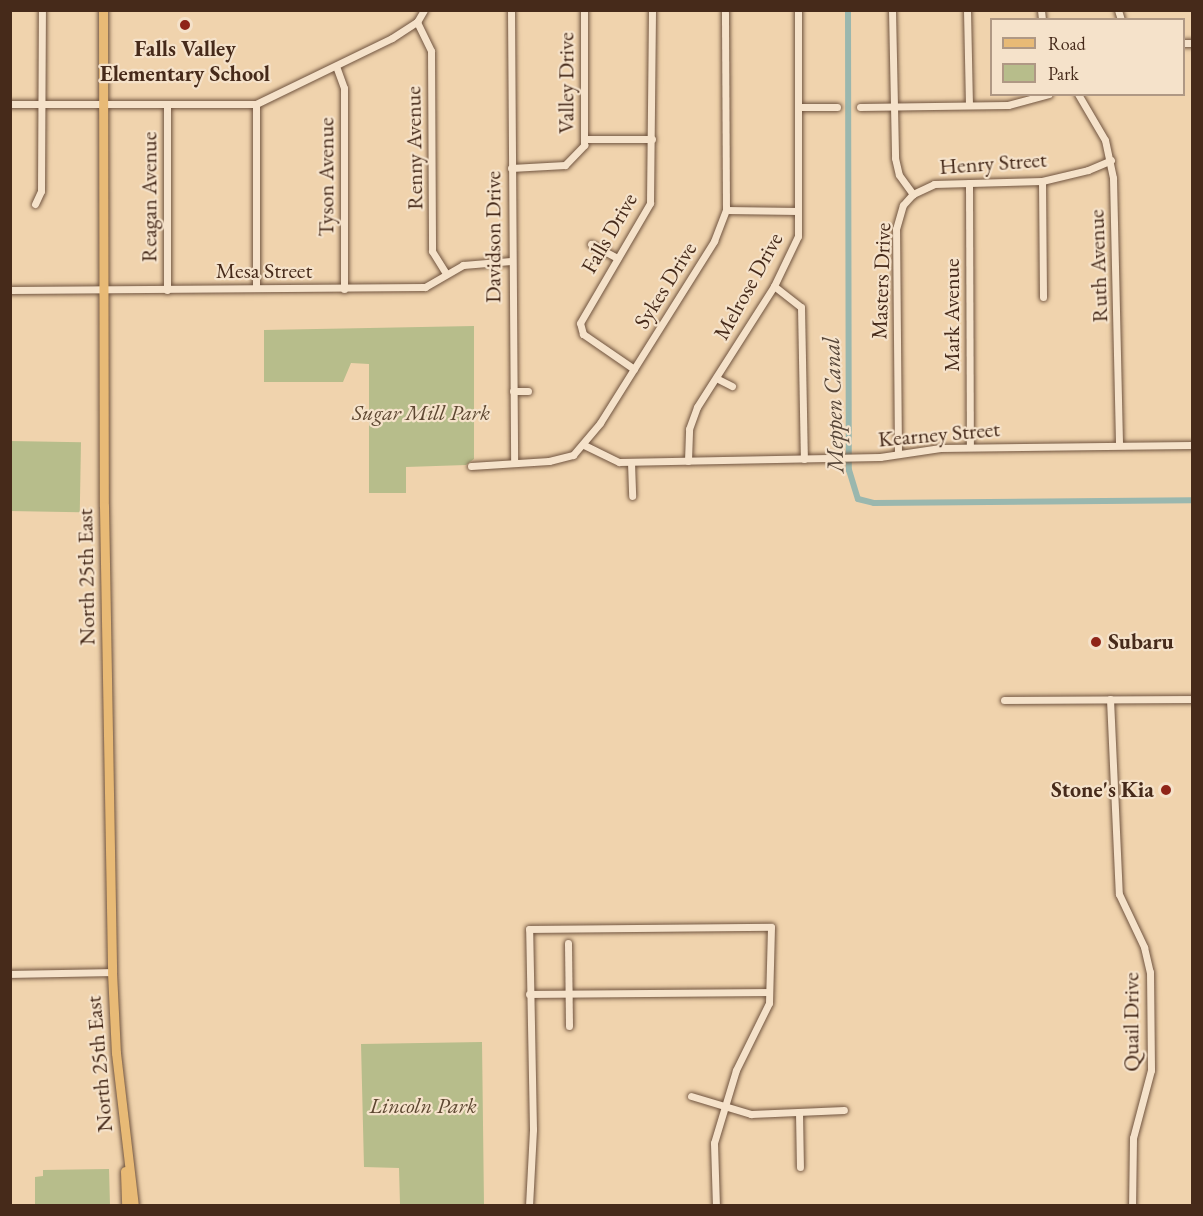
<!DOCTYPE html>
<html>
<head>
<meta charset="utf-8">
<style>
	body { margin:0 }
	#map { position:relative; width:1203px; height:1216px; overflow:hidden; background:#f0d3ad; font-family:"EB Garamond",serif }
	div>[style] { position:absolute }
	.green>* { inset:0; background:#b7bd8b; transform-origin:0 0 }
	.canal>* { height:6px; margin:-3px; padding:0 3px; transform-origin:3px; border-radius:3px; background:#9ab7ae }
	.roads { filter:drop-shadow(0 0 2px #70543f) drop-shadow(0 0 2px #70543f) }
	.minor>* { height:7px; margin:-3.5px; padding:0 3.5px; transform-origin:3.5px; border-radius:3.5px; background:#f5e2ca }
	.major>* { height:9px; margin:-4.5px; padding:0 4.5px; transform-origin:4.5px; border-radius:4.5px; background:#e8ba76 }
	.dots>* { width:16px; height:16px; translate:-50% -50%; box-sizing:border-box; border:3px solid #f5e2ca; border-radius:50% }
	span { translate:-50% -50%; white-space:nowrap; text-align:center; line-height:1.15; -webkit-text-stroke:4.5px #f5e2ca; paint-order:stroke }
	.poi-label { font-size:22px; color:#462a1a; font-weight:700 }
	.left { translate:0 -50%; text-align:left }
	.right { translate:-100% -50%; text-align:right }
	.street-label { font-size:22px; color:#462a1a }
	.park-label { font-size:22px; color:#5d4731; font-style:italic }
	.water-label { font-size:24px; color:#574638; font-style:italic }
	.frame { position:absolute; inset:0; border:12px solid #462a1a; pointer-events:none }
	.legend { position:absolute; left:990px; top:18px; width:195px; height:78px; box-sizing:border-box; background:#f5e2ca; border:2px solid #af9884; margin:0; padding:8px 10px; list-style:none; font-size:18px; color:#462a1a }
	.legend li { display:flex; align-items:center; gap:12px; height:30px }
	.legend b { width:30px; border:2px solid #af9884 }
</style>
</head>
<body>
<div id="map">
	<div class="green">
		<div style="clip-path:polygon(474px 326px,474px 459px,466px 465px,406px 467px,406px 493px,369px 493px,369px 364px,351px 363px,343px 382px,264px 382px,264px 330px)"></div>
		<div style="left:10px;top:441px;width:71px;height:70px;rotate:1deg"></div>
		<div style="clip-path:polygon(482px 1042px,484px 1205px,400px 1205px,399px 1168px,364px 1167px,361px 1044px)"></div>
		<div style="clip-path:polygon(109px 1169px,110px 1205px,35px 1205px,35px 1177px,43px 1176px,43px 1170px)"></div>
	</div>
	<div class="canal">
		<div style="left:848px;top:10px;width:460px;rotate:89.9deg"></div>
		<div style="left:849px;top:470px;width:30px;rotate:73deg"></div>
		<div style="left:858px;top:499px;width:16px;rotate:14deg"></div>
		<div style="left:874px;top:503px;width:318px;rotate:-0.5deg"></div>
	</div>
	<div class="roads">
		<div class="minor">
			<div style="left:511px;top:10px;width:453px;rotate:89.6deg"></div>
			<div style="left:892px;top:10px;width:148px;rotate:88.8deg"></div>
			<div style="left:895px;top:158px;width:17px;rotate:77deg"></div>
			<div style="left:899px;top:175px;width:24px;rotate:54deg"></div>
			<div style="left:967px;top:10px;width:95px;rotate:88.8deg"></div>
			<div style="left:1041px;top:10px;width:10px;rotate:84deg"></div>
			<div style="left:1118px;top:10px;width:10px;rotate:73deg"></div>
			<div style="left:417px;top:22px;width:32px;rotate:64deg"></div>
			<div style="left:431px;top:51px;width:200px;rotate:89.7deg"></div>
			<div style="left:432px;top:251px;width:26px;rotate:58deg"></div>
			<div style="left:1184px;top:43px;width:8px"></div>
			<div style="left:336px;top:66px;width:23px;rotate:70deg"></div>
			<div style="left:344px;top:88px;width:201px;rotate:90deg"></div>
			<div style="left:1078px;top:94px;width:53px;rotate:59.6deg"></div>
			<div style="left:1105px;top:140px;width:39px;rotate:78deg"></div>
			<div style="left:1113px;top:178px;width:267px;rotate:88.7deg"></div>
			<div style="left:10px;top:104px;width:246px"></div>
			<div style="left:256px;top:104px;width:151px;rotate:-25.9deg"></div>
			<div style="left:392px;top:38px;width:30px;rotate:-33deg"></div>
			<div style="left:417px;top:22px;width:14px;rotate:-60deg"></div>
			<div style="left:167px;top:104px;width:186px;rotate:90deg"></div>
			<div style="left:256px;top:104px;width:184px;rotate:90deg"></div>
			<div style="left:800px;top:107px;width:37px"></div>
			<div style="left:860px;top:107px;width:148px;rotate:-0.8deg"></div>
			<div style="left:1008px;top:105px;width:42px;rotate:-15deg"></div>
			<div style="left:584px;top:139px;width:68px"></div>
			<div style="left:511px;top:168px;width:54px;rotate:-3.2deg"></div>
			<div style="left:565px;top:165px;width:28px;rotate:-46deg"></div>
			<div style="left:584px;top:145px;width:135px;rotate:-90deg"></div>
			<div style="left:1042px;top:181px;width:116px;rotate:89.5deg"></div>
			<div style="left:969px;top:183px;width:264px;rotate:89.8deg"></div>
			<div style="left:35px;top:204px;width:14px;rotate:-65deg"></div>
			<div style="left:41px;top:191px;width:181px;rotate:-89.7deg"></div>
			<div style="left:726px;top:210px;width:72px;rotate:0.8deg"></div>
			<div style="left:591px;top:244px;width:30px;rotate:28deg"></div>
			<div style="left:774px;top:286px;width:34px;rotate:38deg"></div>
			<div style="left:801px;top:307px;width:152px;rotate:88.9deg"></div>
			<div style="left:10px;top:290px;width:415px;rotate:-0.4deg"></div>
			<div style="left:425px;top:287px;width:44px;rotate:-30.1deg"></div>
			<div style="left:463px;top:265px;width:48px;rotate:-4.8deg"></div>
			<div style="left:634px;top:369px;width:62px;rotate:-145.5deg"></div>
			<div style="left:583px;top:334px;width:11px;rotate:-105deg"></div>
			<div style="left:580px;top:323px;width:139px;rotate:-59.7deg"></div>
			<div style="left:650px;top:203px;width:193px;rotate:-89.4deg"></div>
			<div style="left:716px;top:378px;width:18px;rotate:27deg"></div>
			<div style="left:513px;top:391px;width:15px"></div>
			<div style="left:584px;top:445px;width:39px;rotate:26deg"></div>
			<div style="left:619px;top:462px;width:261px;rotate:-1.1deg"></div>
			<div style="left:880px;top:457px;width:61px;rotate:-8.5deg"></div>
			<div style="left:940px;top:448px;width:252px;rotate:-0.7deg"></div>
			<div style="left:898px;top:453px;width:224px;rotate:-90.5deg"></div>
			<div style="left:896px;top:229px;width:25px;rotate:-74deg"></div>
			<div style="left:903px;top:205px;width:15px;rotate:-48deg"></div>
			<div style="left:913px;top:194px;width:23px;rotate:-25deg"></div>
			<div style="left:934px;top:184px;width:108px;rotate:-1.6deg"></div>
			<div style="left:1042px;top:181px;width:47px;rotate:-13.4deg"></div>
			<div style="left:1088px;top:170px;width:25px;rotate:-23deg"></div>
			<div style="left:688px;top:461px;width:32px;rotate:-88deg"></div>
			<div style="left:689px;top:429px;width:23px;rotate:-70deg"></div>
			<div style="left:697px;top:407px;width:143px;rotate:-57.5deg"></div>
			<div style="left:774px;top:286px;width:55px;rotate:-64.4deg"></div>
			<div style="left:798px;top:236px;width:226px;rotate:-90deg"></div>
			<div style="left:631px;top:462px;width:34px;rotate:88deg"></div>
			<div style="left:471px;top:466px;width:78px;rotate:-3.7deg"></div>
			<div style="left:549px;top:461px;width:25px;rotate:-14deg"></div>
			<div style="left:573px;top:455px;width:42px;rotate:-49.8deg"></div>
			<div style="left:600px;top:423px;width:215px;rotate:-57.9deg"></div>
			<div style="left:714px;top:241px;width:33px;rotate:-69deg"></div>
			<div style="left:726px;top:210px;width:200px;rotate:-90.3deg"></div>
			<div style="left:1110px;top:699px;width:195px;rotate:87.4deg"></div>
			<div style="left:1119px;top:894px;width:59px;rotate:64.7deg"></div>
			<div style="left:1144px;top:947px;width:26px;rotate:77deg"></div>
			<div style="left:1150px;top:972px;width:98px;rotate:89.4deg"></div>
			<div style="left:1151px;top:1070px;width:70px;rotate:104.8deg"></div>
			<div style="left:1133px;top:1138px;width:68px;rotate:90.8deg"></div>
			<div style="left:1004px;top:700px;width:188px;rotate:-0.3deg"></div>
			<div style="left:568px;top:943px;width:83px;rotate:89.3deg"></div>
			<div style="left:10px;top:974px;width:102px;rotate:-1.1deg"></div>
			<div style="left:529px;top:994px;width:240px;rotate:-0.5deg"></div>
			<div style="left:691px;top:1096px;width:63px;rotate:16.7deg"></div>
			<div style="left:751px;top:1114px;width:93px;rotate:-2.5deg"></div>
			<div style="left:799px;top:1112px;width:55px;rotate:89deg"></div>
			<div style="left:529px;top:1206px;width:77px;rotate:-87deg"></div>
			<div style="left:533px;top:1129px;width:200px;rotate:-91.1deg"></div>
			<div style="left:529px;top:929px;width:242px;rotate:-0.5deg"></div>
			<div style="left:771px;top:927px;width:76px;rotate:91.5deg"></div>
			<div style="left:769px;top:1003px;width:75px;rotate:116.2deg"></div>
			<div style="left:736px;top:1070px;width:76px;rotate:106.8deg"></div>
			<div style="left:714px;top:1143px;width:63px;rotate:88.2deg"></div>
		</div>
		<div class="major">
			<div style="left:103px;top:10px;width:496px;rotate:89.9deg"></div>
			<div style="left:104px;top:506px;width:466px;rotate:89deg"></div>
			<div style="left:112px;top:972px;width:81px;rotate:87.2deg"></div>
			<div style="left:116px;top:1053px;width:154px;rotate:83.3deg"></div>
			<div style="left:125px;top:1171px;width:35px;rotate:88deg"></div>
		</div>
	</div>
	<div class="dots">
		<div style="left:185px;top:25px;background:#8f2418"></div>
		<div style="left:1096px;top:642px;background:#8f2418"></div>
		<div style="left:1166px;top:790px;background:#8f2418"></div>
	</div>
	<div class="poi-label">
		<span style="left:185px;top:61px">Falls Valley<br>Elementary School</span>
		<span class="left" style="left:1108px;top:642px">Subaru</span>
		<span class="right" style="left:1154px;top:790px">Stone's Kia</span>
	</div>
	<div class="street-label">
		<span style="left:566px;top:83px;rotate:-90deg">Valley Drive</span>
		<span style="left:414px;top:148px;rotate:-91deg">Renny Avenue</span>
		<span style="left:993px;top:163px;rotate:-4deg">Henry Street</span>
		<span style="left:326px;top:177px;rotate:-90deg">Tyson Avenue</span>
		<span style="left:149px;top:197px;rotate:-90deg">Reagan Avenue</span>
		<span style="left:609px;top:233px;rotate:-60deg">Falls Drive</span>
		<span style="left:493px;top:237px;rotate:-90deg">Davidson Drive</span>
		<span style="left:1098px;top:266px;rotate:-92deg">Ruth Avenue</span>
		<span style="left:264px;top:271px">Mesa Street</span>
		<span style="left:881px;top:281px;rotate:-88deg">Masters Drive</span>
		<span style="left:665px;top:285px;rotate:-58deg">Sykes Drive</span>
		<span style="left:748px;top:286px;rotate:-61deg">Melrose Drive</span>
		<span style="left:952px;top:315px;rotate:-90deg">Mark Avenue</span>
		<span style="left:939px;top:434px;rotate:-5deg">Kearney Street</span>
		<span style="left:86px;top:577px;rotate:-91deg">North 25th East</span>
		<span style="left:1131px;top:1022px;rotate:-90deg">Quail Drive</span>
		<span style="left:99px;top:1064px;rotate:-95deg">North 25th East</span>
	</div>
	<div class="park-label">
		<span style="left:421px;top:413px">Sugar Mill Park</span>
		<span style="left:423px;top:1106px">Lincoln Park</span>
	</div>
	<div class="water-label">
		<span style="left:833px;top:405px;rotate:-92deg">Meppen Canal</span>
	</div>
	<div class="frame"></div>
	<ul class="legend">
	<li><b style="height:8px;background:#e8ba76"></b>Road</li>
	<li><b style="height:16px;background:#b7bd8b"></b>Park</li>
	</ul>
</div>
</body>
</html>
